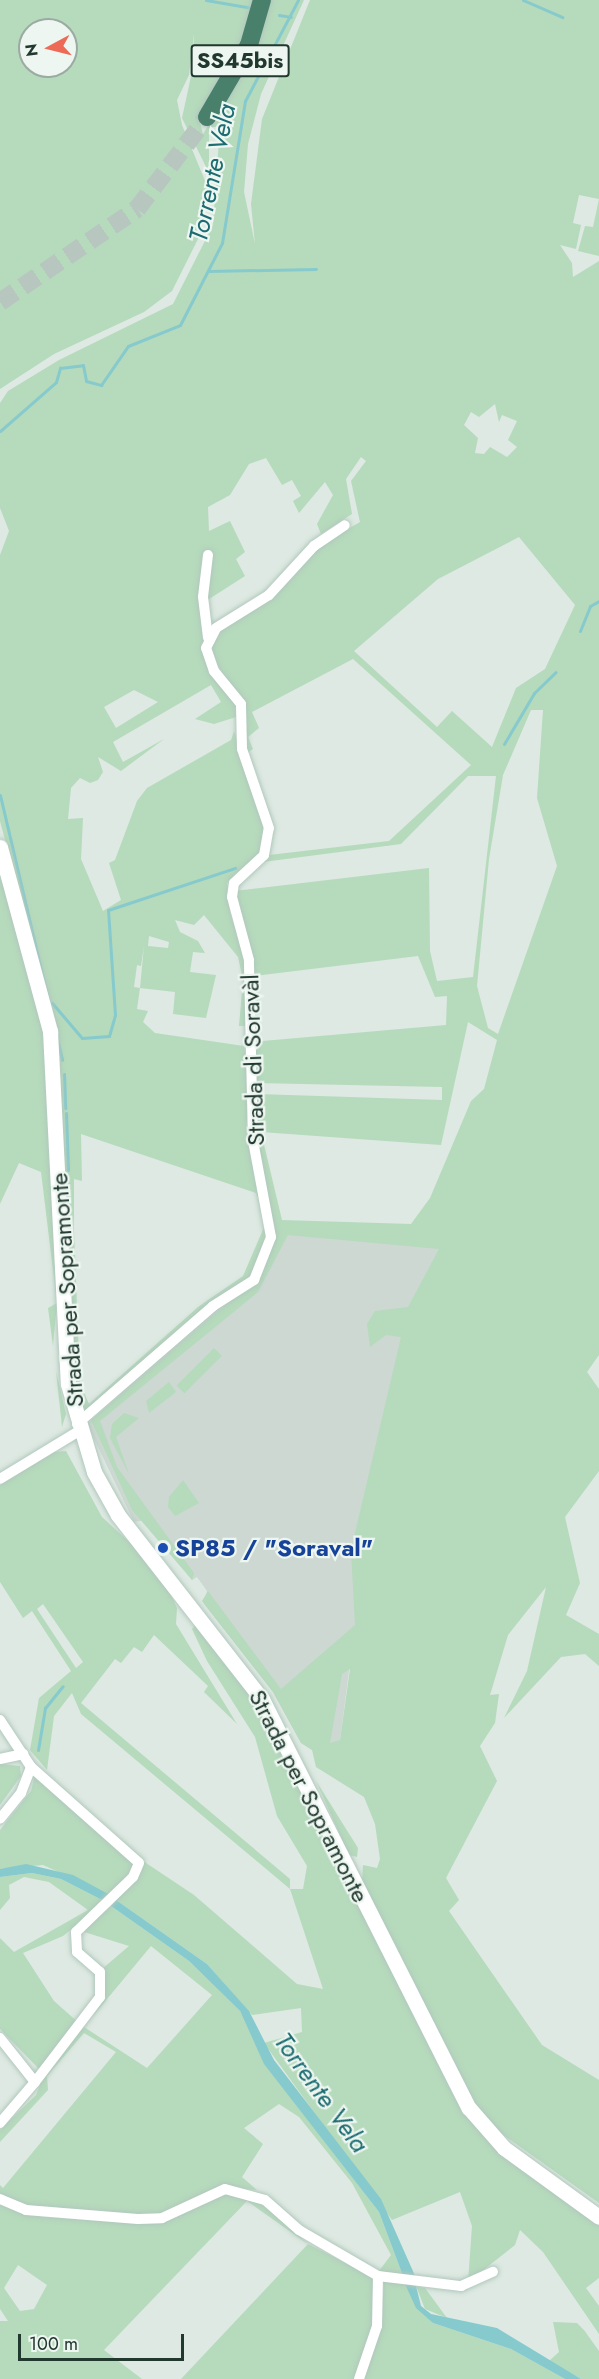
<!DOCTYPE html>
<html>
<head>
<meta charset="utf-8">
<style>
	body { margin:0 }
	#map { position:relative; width:599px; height:2379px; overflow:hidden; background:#dde9e2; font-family:Jost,sans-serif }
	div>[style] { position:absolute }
	.built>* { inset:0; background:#ccd8d1 }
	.green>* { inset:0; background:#b6dabc; transform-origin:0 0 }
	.water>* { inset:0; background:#86cacd }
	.stream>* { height:3px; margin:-1.5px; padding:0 1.5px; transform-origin:1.5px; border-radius:1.5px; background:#86cacd }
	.trunk-tunnel>* { height:18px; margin-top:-9px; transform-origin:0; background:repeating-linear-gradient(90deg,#b7c6be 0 18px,transparent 0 27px) }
	.roads { filter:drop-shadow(0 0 2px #b1c8bd) drop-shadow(0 0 2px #b1c8bd) }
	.minor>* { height:10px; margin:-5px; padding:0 5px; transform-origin:5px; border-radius:5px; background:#fff }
	.secondary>* { height:15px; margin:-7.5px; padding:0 7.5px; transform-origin:7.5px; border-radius:7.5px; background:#fff }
	.trunk>* { height:18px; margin:-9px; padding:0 9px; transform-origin:9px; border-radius:9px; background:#48806c }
	.dots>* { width:16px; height:16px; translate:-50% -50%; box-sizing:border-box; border:3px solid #edf6f1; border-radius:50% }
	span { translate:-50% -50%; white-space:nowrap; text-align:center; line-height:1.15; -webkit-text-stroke:4.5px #edf6f1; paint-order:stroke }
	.shield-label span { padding:2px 4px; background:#edf6f1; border:2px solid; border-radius:4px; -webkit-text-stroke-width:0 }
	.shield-label { font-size:22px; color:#20382e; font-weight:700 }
	.street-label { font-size:24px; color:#20382e }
	.transit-label { font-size:24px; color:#164399; font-weight:700 }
	.left { translate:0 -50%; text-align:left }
	.water-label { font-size:26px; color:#1d6c71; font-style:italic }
	.north { position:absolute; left:18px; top:18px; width:60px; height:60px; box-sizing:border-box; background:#edf6f1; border:2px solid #9baaa3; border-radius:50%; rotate:263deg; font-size:16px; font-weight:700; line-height:24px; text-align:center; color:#20382e }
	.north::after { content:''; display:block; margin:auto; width:21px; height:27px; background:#ed6a57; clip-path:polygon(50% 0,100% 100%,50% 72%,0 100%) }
	.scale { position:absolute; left:18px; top:2334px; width:166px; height:27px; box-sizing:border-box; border:3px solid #20382e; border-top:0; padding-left:8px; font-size:18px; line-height:21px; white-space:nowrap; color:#20382e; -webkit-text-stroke:4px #edf6f1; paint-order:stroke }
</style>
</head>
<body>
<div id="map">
	<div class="built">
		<div style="clip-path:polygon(279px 1233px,442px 1241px,355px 1625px,340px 1740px,312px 1750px,301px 1743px,273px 1692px,204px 1604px,207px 1591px,197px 1577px,192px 1580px,146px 1520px,134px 1522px,87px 1424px,203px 1319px,259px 1279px)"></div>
	</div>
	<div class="green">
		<div style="clip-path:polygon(evenodd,0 0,254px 0,239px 50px,198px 115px,203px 134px,253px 52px,269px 0,304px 0,261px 94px,248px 144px,244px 192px,255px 244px,251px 204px,262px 119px,310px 0,599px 0,599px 199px,579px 195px,573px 223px,581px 225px,576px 249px,560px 245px,572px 263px,573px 277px,599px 261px,599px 1355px,587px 1372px,599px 1389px,599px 1471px,565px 1517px,580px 1583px,566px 1615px,599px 1634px,599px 1666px,585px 1654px,561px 1657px,504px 1718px,527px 1671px,546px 1587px,508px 1635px,490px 1695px,499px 1694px,495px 1723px,480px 1746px,497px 1781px,446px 1878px,459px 1900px,449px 1911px,542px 2045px,599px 2080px,599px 2203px,495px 2129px,459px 2082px,362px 1881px,363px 1865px,377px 1868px,380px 1859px,375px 1824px,364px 1797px,316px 1767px,312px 1750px,301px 1743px,273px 1692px,202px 1601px,208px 1591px,281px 1689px,355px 1625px,351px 1550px,401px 1337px,386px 1335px,370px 1347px,367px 1324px,375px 1311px,408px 1307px,439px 1249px,288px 1235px,258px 1292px,100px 1421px,117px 1467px,194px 1573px,192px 1580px,132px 1510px,91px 1420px,263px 1273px,275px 1238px,256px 1132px,257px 1094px,442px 1100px,442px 1087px,256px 1083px,253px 1060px,251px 1042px,446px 1025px,447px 996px,435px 997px,418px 956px,254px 976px,234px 891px,429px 868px,430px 951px,437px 981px,473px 977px,496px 776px,468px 776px,401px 844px,263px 862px,269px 855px,389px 841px,471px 765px,353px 659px,252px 712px,259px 728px,248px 737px,253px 749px,247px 753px,244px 706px,209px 652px,218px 629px,274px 595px,315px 548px,360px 522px,351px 481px,366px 461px,361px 457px,346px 479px,352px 514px,321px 534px,317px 524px,333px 495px,325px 482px,299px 513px,293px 501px,301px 496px,292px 480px,282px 485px,266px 458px,249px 464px,230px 495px,208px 507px,209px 531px,230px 521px,245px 552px,236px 559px,245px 576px,206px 601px,208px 615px,203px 616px,204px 657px,235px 699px,236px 717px,214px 724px,195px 719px,221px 702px,211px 685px,113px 742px,123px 762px,164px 739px,121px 771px,98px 757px,103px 772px,98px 780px,90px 783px,80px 778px,71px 788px,68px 819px,83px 818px,81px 859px,103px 911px,121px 900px,109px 863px,115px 860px,137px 801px,147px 788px,231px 740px,234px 731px,266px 825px,262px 851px,227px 883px,230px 913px,247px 963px,246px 1026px,239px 1026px,243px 980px,238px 957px,204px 915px,194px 925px,175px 920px,180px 932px,198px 941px,205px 953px,193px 952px,190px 972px,216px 975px,206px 1018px,173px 1014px,175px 992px,140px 988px,137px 1009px,148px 1011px,143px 1022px,155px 1033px,244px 1046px,251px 1100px,246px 1127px,268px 1218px,265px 1250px,246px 1283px,208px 1307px,96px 1405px,80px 1413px,70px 1320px,59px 1045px,0 821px,0 555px,9px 531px,0 508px,0 403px,8px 391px,59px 360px,173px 304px,213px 225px,220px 126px,209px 128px,209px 173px,182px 118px,193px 67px,194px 34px,189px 75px,177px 100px,182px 125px,208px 188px,200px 235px,172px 291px,144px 312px,54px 354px,0 389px,0 0,30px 30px,66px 30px,66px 66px,30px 66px,30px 30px,0 0,495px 404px,499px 422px,502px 415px,517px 421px,508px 440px,517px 447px,507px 457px,490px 447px,484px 454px,475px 453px,478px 438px,464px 425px,471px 412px,479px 417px,495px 404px,0 0,519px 537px,575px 605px,545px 669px,516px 688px,492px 747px,452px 711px,437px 727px,354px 651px,438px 579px,519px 537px,0 0,134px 690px,158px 702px,116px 728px,104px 707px,134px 690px,0 0,531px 710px,543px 710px,537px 798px,557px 866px,498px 1034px,488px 1028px,477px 986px,489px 859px,503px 775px,531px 710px,0 0,149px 936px,169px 942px,168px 948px,148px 946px,149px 936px,0 0,144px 946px,140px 988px,134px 987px,137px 965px,141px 966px,144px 946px,0 0,468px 1022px,497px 1040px,484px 1089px,471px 1101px,430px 1198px,411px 1224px,282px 1220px,261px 1132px,441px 1145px,468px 1022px,0 0,81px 1134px,256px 1193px,268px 1218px,243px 1276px,198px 1307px,89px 1404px,80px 1383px,74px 1230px,74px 1179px,82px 1181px,81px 1134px,0 0,350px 1669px,340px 1740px,330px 1743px,342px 1674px,350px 1669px)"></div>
		<div style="clip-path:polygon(599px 199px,599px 256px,578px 251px,585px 226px,593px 227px)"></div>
		<div style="clip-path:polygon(0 871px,44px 1035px,57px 1303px,53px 1346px,48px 1308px,57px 1303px,41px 1172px,19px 1163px,0 1204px)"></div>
		<div style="left:214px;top:1348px;width:11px;height:53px;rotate:45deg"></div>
		<div style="clip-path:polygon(56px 1371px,66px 1414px,62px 1427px)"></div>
		<div style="clip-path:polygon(169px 1382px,176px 1392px,149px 1413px,146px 1401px)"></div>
		<div style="clip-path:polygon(124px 1413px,139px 1418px,116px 1437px,129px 1474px,110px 1438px,112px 1424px)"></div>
		<div style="clip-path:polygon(evenodd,66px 1451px,102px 1517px,139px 1551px,170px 1593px,177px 1608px,176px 1624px,237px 1724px,204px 1692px,208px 1686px,154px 1635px,142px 1652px,134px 1647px,121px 1663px,115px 1659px,81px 1703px,290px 1879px,290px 1889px,303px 1889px,307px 1866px,277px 1816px,255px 1737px,207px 1661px,192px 1629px,195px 1625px,254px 1697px,452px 2092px,507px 2159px,599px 2225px,599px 2278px,586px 2288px,599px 2306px,599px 2334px,543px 2252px,520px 2230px,515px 2245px,468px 2282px,472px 2226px,460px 2192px,392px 2220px,264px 2043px,302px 2032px,301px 2008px,252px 2015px,207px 1964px,116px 1900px,142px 1871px,143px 1861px,194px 1895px,297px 1984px,323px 1989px,290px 1889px,81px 1714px,72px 1693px,54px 1716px,47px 1770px,30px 1750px,39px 1698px,71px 1671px,32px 1611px,23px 1618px,0 1582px,0 1485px,54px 1452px,66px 1451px,43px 1604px,83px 1662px,76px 1668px,37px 1609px,43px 1604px)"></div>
		<div style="clip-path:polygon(183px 1480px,199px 1503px,175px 1516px,168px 1507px,169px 1497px)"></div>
		<div style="clip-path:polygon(0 1764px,20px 1766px,21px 1776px,0 1805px)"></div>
		<div style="clip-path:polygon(35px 1775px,133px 1859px,134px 1870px,112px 1896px,43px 1865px,0 1869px,0 1830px,31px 1791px)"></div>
		<div style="clip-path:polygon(316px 1781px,358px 1848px,357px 1857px,349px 1855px)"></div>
		<div style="clip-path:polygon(32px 1873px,61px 1879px,106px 1902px,63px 1936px,23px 1953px,54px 2001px,80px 2024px,40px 2070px,0 2029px,0 1938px,14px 1952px,88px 1910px,49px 1882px,24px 1877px,9px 1885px,10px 1898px,0 1910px,0 1877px)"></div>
		<div style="clip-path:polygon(111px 1906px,189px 1961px,240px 2011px,264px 2063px,379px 2212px,403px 2276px,379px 2271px,391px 2255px,352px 2183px,299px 2117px,279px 2104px,244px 2128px,263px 2144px,242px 2177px,257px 2190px,223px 2186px,154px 2216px,25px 2205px,0 2194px,0 2185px,3px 2188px,116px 2052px,84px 2033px,47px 2076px,48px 2090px,0 2142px,0 2130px,36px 2095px,42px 2079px,84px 2027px,147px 2068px,212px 1995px,151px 1946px,93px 2016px,100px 2005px,102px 1969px,129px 1946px,81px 1931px)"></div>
		<div style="clip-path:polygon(evenodd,223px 2194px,262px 2203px,308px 2244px,373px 2277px,374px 2327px,355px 2379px,181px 2379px,308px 2244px,247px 2201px,104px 2350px,142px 2379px,0 2379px,0 2321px,8px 2321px,0 2309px,0 2204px,42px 2217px,148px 2224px,223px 2194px,18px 2265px,47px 2285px,34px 2309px,20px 2311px,4px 2288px,18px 2265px)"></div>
		<div style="clip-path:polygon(384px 2282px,405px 2284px,433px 2323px,511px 2349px,565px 2379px,363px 2379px,381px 2327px)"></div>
		<div style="clip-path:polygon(416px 2286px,425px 2288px,447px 2318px,425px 2309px)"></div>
		<div style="clip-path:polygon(553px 2322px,577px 2323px,584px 2330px,599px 2351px,599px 2379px,581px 2379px,549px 2361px,559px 2352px)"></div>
	</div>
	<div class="water">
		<div style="clip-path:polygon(26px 1864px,73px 1875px,112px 1896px,106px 1902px,61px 1879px,32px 1873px,0 1877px,0 1869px)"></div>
		<div style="clip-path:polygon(116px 1900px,207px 1964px,249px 2011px,274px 2060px,381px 2199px,416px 2278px,403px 2276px,379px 2212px,264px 2064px,240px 2011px,189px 1961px,111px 1906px)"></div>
		<div style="clip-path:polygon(405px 2284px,416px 2286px,421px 2306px,431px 2314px,497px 2328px,581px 2379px,565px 2379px,511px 2349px,433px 2323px,416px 2308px)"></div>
	</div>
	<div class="stream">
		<div style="left:206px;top:0;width:47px;rotate:9.9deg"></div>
		<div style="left:523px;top:0;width:43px;rotate:23.6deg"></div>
		<div style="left:279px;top:15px;width:12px;rotate:9deg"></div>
		<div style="left:208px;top:271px;width:108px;rotate:-1.1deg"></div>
		<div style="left:0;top:431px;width:74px;rotate:-41.2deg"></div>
		<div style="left:56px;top:382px;width:15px;rotate:-74deg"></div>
		<div style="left:60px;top:368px;width:23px;rotate:-7deg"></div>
		<div style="left:83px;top:365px;width:16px;rotate:79deg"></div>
		<div style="left:86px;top:381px;width:16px;rotate:15deg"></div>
		<div style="left:101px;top:385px;width:47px;rotate:-55.3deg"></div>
		<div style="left:128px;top:346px;width:56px;rotate:-22deg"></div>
		<div style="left:180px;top:325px;width:92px;rotate:-62.9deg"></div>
		<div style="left:222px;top:243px;width:144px;rotate:-80.8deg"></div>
		<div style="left:245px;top:101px;width:114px;rotate:-62.3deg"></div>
		<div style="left:580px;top:631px;width:27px;rotate:-68deg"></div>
		<div style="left:590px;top:606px;width:10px;rotate:-29deg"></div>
		<div style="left:504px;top:744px;width:59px;rotate:-59.5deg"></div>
		<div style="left:534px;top:693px;width:30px;rotate:-44deg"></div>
		<div style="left:0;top:795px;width:272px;rotate:76.8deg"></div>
		<div style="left:52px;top:1003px;width:46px;rotate:49.4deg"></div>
		<div style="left:82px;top:1038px;width:27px;rotate:-4deg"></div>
		<div style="left:109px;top:1036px;width:22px;rotate:-74deg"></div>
		<div style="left:115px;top:1015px;width:105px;rotate:-93.8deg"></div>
		<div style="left:108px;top:910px;width:134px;rotate:-18.3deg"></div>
		<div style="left:64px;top:1074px;width:34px;rotate:88deg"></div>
		<div style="left:66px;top:1113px;width:57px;rotate:88deg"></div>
		<div style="left:38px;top:1750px;width:43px;rotate:-80.5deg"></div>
		<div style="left:45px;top:1708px;width:28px;rotate:-51deg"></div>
	</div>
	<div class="trunk-tunnel">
		<div style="left:0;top:302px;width:166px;rotate:-34.2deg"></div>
		<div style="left:137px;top:209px;width:116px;rotate:-52.7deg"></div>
	</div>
	<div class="roads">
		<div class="minor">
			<div style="left:208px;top:555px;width:42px;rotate:96.8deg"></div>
			<div style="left:203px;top:597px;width:41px;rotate:83deg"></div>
			<div style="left:77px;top:1424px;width:180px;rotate:-40.9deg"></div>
			<div style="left:213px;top:1306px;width:49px;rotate:-32.4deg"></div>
			<div style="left:254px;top:1280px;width:46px;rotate:-68.4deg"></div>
			<div style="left:271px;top:1237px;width:98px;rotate:-100.6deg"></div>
			<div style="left:253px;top:1141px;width:181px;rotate:-91.3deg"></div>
			<div style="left:249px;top:960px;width:65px;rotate:-105.1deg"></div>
			<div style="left:232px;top:897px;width:14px;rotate:-82deg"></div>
			<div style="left:234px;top:883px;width:41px;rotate:-43deg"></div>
			<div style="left:264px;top:855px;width:27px;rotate:-80deg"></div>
			<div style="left:269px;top:828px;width:83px;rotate:-108.9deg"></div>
			<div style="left:242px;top:749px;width:45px;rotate:-91.3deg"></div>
			<div style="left:241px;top:704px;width:43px;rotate:-129.3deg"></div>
			<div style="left:214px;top:671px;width:24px;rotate:-109deg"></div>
			<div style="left:206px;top:648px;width:22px;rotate:-63deg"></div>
			<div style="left:216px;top:628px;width:62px;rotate:-31.9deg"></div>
			<div style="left:269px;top:595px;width:67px;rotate:-47.4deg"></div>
			<div style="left:314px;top:546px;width:37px;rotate:-34deg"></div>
			<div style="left:0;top:1479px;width:92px;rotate:-31.3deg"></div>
			<div style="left:0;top:1720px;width:56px;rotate:56.6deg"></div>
			<div style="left:31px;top:1767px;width:28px;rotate:111deg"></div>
			<div style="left:21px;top:1793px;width:33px;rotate:129deg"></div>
			<div style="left:0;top:1759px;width:24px;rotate:-12deg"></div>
			<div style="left:31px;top:1767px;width:144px;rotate:41.6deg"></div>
			<div style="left:139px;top:1863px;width:15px;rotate:113deg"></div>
			<div style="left:133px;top:1877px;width:79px;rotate:136deg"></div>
			<div style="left:76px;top:1932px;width:20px;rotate:87deg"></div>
			<div style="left:77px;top:1952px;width:30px;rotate:41deg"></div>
			<div style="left:100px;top:1972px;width:25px;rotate:90deg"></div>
			<div style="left:100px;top:1997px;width:107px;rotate:127.4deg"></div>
			<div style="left:0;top:2038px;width:56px;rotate:51.5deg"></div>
			<div style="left:35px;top:2082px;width:54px;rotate:130.5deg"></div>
			<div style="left:0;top:2199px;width:28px;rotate:23deg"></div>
			<div style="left:26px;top:2210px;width:112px;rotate:4.6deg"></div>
			<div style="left:138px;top:2219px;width:24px;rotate:-2deg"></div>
			<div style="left:162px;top:2218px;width:69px;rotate:-24.7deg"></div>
			<div style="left:225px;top:2189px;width:41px;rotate:15.4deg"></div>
			<div style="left:265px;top:2200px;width:45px;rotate:41.4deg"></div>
			<div style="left:299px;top:2230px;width:91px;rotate:30.2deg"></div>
			<div style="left:378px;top:2276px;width:50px;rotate:91.1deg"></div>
			<div style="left:377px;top:2326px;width:56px;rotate:108.8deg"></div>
			<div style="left:378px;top:2276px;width:84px;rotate:6.9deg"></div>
			<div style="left:461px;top:2286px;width:35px;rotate:-24deg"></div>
		</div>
		<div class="secondary">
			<div style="left:0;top:847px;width:191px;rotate:74.8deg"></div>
			<div style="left:50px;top:1031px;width:353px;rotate:87.1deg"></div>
			<div style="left:68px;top:1384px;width:92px;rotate:73.5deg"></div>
			<div style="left:94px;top:1472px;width:49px;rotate:60.8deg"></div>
			<div style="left:118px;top:1515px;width:234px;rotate:52deg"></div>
			<div style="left:262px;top:1699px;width:458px;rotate:63.2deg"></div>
			<div style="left:469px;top:2108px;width:53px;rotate:48.8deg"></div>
			<div style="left:504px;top:2148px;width:117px;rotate:36deg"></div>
		</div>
		<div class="trunk">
			<div style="left:207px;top:117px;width:83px;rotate:-59.7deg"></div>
			<div style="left:249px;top:45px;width:47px;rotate:-73.9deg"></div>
		</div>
	</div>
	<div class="dots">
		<div style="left:163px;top:1548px;background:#1a4fb4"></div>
	</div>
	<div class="shield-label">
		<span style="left:240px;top:61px">SS45bis</span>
	</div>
	<div class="street-label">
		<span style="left:253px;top:1060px;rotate:-92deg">Strada di Soravàl</span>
		<span style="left:67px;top:1290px;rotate:-94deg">Strada per Sopramonte</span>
		<span style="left:309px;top:1796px;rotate:63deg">Strada per Sopramonte</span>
	</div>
	<div class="transit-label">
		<span class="left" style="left:175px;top:1548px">SP85 / "Soraval"</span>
	</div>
	<div class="water-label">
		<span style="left:213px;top:173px;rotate:-78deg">Torrente Vela</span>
		<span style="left:321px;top:2093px;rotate:54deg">Torrente Vela</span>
	</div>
	<div class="north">N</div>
	<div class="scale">100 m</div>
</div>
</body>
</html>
